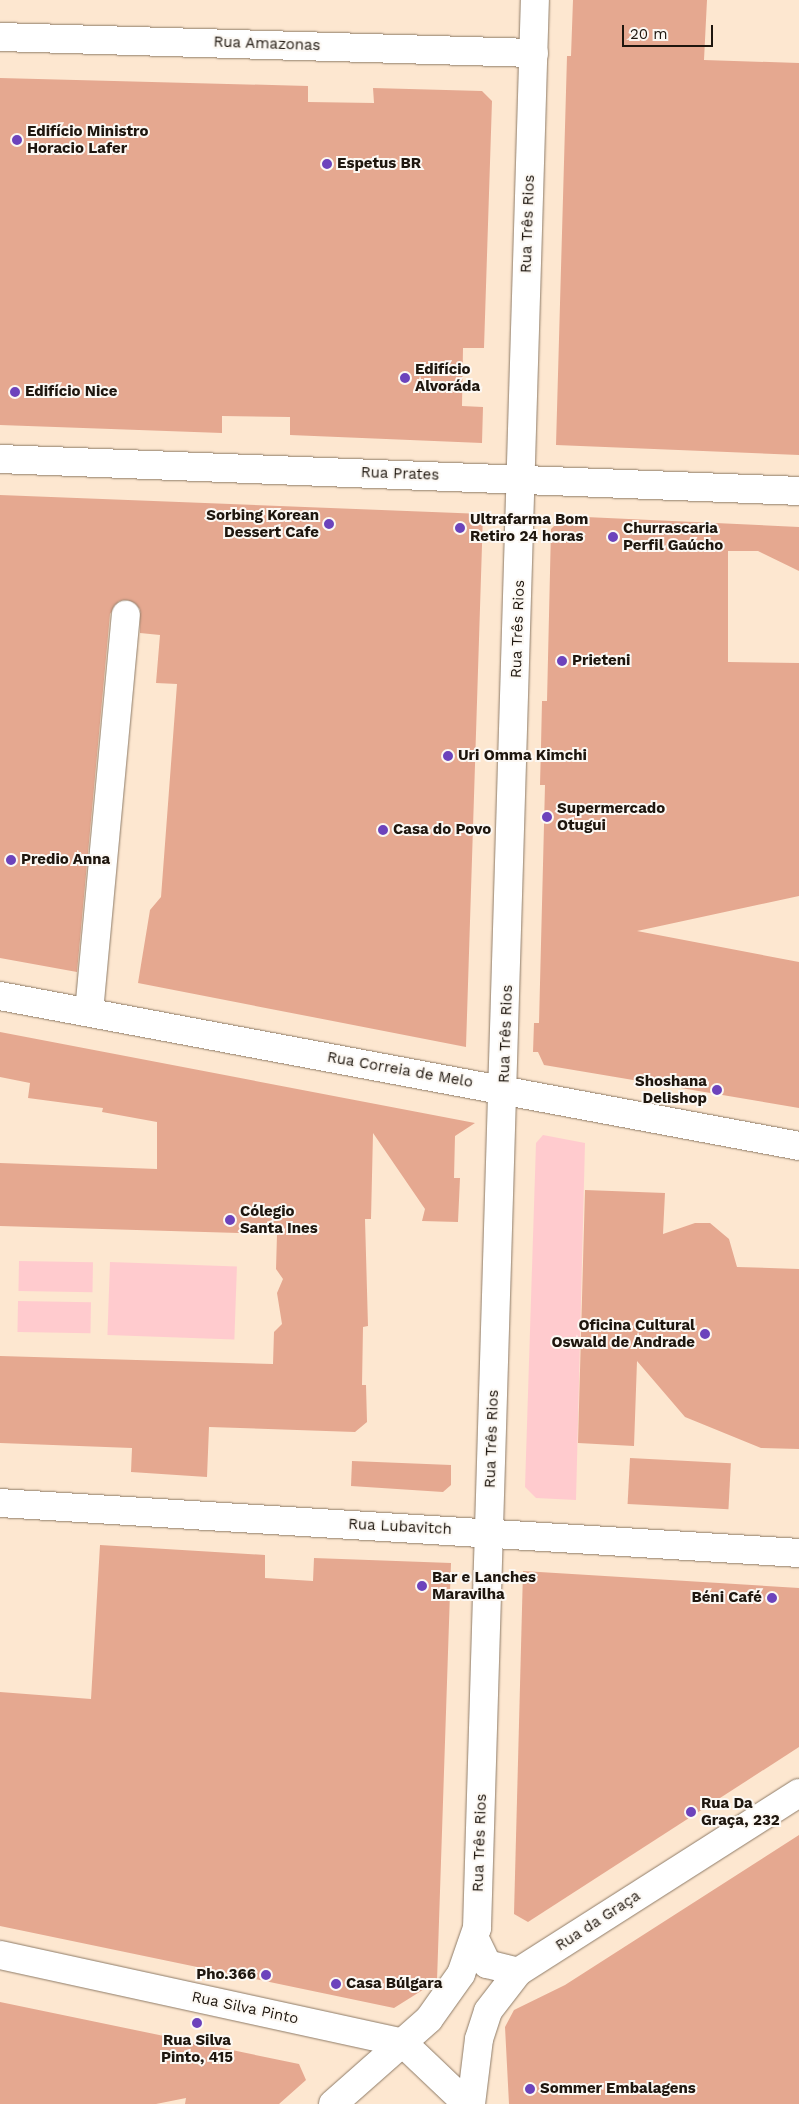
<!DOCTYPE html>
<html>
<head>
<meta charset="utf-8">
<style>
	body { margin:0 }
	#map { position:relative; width:799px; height:2104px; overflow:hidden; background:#fde7d0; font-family:"Work Sans",sans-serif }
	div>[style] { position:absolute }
	.green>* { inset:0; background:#ffcbce; transform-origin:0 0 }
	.building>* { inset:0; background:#e5a890; transform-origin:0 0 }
	.roads { filter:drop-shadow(0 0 1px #8e7b67) drop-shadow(0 0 1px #8e7b67) }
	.minor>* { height:28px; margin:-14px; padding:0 14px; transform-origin:14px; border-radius:14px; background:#fff }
	.dots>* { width:14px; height:14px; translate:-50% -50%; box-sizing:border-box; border:2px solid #fcf8f3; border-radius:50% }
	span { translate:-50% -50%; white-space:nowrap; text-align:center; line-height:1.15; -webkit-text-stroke:4px #fcf8f3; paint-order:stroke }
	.street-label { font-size:15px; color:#1e160e }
	.poi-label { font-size:15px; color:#1e160e; font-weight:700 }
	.left { translate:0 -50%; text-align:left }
	.right { translate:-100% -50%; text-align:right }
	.scale { position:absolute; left:622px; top:25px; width:91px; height:22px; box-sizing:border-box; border:2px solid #1e160e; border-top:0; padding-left:6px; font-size:15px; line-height:18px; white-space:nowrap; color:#1e160e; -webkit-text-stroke:4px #fcf8f3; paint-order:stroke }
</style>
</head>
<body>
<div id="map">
	<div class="green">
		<div style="clip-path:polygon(543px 1135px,585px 1143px,576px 1500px,536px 1498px,525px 1487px,536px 1143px)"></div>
		<div style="left:19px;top:1261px;width:74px;height:30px;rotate:1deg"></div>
		<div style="left:110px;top:1262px;width:127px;height:73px;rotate:2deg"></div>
		<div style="left:18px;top:1301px;width:73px;height:31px;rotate:1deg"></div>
	</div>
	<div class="building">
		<div style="clip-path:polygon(573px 0,707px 0,704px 60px,799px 63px,799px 455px,556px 445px,567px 56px,571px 56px)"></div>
		<div style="clip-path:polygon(0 78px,308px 86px,308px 102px,374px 103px,373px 88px,482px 91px,492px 101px,484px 348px,463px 348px,462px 406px,483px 407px,482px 443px,290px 435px,290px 417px,222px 416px,222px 433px,0 425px)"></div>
		<div style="clip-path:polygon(0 495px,483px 514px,466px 1047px,138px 983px,150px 910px,161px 897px,177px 684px,156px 683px,160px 635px,140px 633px,140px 609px,128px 600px,119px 601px,110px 614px,77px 972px,0 958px)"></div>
		<div style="clip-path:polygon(564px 516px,799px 527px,799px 571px,758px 551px,728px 551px,728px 662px,799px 663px,799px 896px,637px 931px,799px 962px,799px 1108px,544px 1065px,538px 1052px,533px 1052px,534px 1023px,539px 1023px,545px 785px,540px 785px,541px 746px,542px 701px,547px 701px,551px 529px)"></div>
		<div style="clip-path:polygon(0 1032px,475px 1123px,455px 1136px,454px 1178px,460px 1178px,458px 1222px,422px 1221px,425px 1209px,373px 1133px,371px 1219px,365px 1219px,368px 1326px,363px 1327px,362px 1385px,366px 1385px,367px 1422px,355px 1432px,209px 1427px,207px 1477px,131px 1472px,132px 1448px,0 1443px,0 1356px,273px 1364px,274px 1332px,282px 1324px,277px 1293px,283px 1279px,276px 1269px,277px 1234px,0 1226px,0 1163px,157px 1169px,157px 1122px,102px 1112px,103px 1108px,28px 1098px,30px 1083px,0 1077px)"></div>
		<div style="clip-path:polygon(585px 1190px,665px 1193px,663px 1234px,695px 1223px,710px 1223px,729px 1239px,737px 1267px,799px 1269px,799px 1449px,761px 1448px,685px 1417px,637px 1361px,634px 1446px,578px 1443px)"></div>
		<div style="left:630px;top:1458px;width:101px;height:46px;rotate:3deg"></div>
		<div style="clip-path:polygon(352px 1461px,451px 1465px,451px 1485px,443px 1492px,351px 1486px)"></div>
		<div style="clip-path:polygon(100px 1545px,265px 1555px,265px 1578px,313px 1581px,314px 1558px,451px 1563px,437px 1981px,394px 2008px,0 1926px,0 1692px,91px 1699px)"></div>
		<div style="clip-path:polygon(523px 1571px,799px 1588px,799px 1747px,528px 1922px,514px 1914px)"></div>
		<div style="clip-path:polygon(799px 1835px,799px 2104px,509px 2104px,505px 2027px,514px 2010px,565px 1985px)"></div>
		<div style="clip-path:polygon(0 2002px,299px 2064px,306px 2080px,279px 2104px,185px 2104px,186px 2098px,156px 2104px,0 2104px)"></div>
	</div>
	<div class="roads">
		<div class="minor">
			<div style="left:0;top:37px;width:534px;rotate:1.72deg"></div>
			<div style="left:0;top:459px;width:800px;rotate:2.29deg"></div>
			<div style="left:0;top:996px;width:813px;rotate:10.63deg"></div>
			<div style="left:89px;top:1012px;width:399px;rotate:-84.7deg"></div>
			<div style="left:0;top:1503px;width:801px;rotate:3.58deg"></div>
			<div style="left:475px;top:1939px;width:28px;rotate:64deg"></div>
			<div style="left:487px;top:1964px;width:32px;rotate:14deg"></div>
			<div style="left:0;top:1955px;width:412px;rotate:12.3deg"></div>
			<div style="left:403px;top:2043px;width:88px;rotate:43.6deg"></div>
			<div style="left:333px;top:2104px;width:128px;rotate:-41.5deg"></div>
			<div style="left:429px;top:2019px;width:55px;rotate:-54.6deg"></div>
			<div style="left:461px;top:1974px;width:49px;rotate:-70.8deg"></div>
			<div style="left:477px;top:1928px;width:1929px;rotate:-88.28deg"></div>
			<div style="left:471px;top:2104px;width:65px;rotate:-83deg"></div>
			<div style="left:479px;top:2039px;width:29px;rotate:-72deg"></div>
			<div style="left:488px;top:2011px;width:49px;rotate:-52.4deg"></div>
			<div style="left:518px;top:1972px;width:333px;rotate:-32.5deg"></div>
		</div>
	</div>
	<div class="dots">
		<div style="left:17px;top:140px;background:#6c43bc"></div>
		<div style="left:327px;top:164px;background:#6c43bc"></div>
		<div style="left:405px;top:378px;background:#6c43bc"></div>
		<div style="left:15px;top:392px;background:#6c43bc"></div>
		<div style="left:329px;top:524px;background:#6c43bc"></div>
		<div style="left:460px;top:528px;background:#6c43bc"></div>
		<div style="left:613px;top:537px;background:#6c43bc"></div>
		<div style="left:562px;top:661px;background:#6c43bc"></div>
		<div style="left:448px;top:756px;background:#6c43bc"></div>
		<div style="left:547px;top:817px;background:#6c43bc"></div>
		<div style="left:383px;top:830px;background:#6c43bc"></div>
		<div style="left:11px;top:860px;background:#6c43bc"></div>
		<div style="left:717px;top:1090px;background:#6c43bc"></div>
		<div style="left:230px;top:1220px;background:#6c43bc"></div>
		<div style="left:705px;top:1334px;background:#6c43bc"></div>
		<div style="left:422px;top:1586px;background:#6c43bc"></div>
		<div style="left:772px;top:1598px;background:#6c43bc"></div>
		<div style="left:691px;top:1812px;background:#6c43bc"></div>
		<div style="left:266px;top:1975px;background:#6c43bc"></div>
		<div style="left:336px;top:1984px;background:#6c43bc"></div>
		<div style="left:197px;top:2023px;background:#6c43bc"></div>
		<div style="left:530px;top:2089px;background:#6c43bc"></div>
	</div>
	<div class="street-label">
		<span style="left:267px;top:44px;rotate:2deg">Rua Amazonas</span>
		<span style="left:528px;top:224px;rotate:-88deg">Rua Três Rios</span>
		<span style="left:400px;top:474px;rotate:2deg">Rua Prates</span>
		<span style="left:518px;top:629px;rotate:-88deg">Rua Três Rios</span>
		<span style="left:506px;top:1034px;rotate:-88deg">Rua Três Rios</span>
		<span style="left:400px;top:1070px;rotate:10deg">Rua Correia de Melo</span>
		<span style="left:492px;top:1439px;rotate:-88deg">Rua Três Rios</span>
		<span style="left:400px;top:1527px;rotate:3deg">Rua Lubavitch</span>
		<span style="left:480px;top:1843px;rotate:-88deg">Rua Três Rios</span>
		<span style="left:598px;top:1921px;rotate:-33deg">Rua da Graça</span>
		<span style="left:245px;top:2008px;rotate:12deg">Rua Silva Pinto</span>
	</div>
	<div class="poi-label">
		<span class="left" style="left:27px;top:140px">Edifício Ministro<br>Horacio Lafer</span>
		<span class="left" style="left:337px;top:164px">Espetus BR</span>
		<span class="left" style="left:415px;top:378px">Edifício<br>Alvoráda</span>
		<span class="left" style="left:25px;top:392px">Edifício Nice</span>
		<span class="right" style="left:319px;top:524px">Sorbing Korean<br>Dessert Cafe</span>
		<span class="left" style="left:470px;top:528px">Ultrafarma Bom<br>Retiro 24 horas</span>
		<span class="left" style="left:623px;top:537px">Churrascaria<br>Perfil Gaúcho</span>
		<span class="left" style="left:572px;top:661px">Prieteni</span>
		<span class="left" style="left:458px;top:756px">Uri Omma Kimchi</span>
		<span class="left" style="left:557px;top:817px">Supermercado<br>Otugui</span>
		<span class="left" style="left:393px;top:830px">Casa do Povo</span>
		<span class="left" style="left:21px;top:860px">Predio Anna</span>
		<span class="right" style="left:707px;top:1090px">Shoshana<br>Delishop</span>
		<span class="left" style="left:240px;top:1220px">Cólegio<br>Santa Ines</span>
		<span class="right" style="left:695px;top:1334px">Oficina Cultural<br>Oswald de Andrade</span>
		<span class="left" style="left:432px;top:1586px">Bar e Lanches<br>Maravilha</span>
		<span class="right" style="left:762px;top:1598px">Béni Café</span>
		<span class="left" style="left:701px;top:1812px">Rua Da<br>Graça, 232</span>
		<span class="right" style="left:256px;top:1975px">Pho.366</span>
		<span class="left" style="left:346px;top:1984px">Casa Búlgara</span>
		<span style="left:197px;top:2049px">Rua Silva<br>Pinto, 415</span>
		<span class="left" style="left:540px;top:2089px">Sommer Embalagens</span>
	</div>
	<div class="scale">20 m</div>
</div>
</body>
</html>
